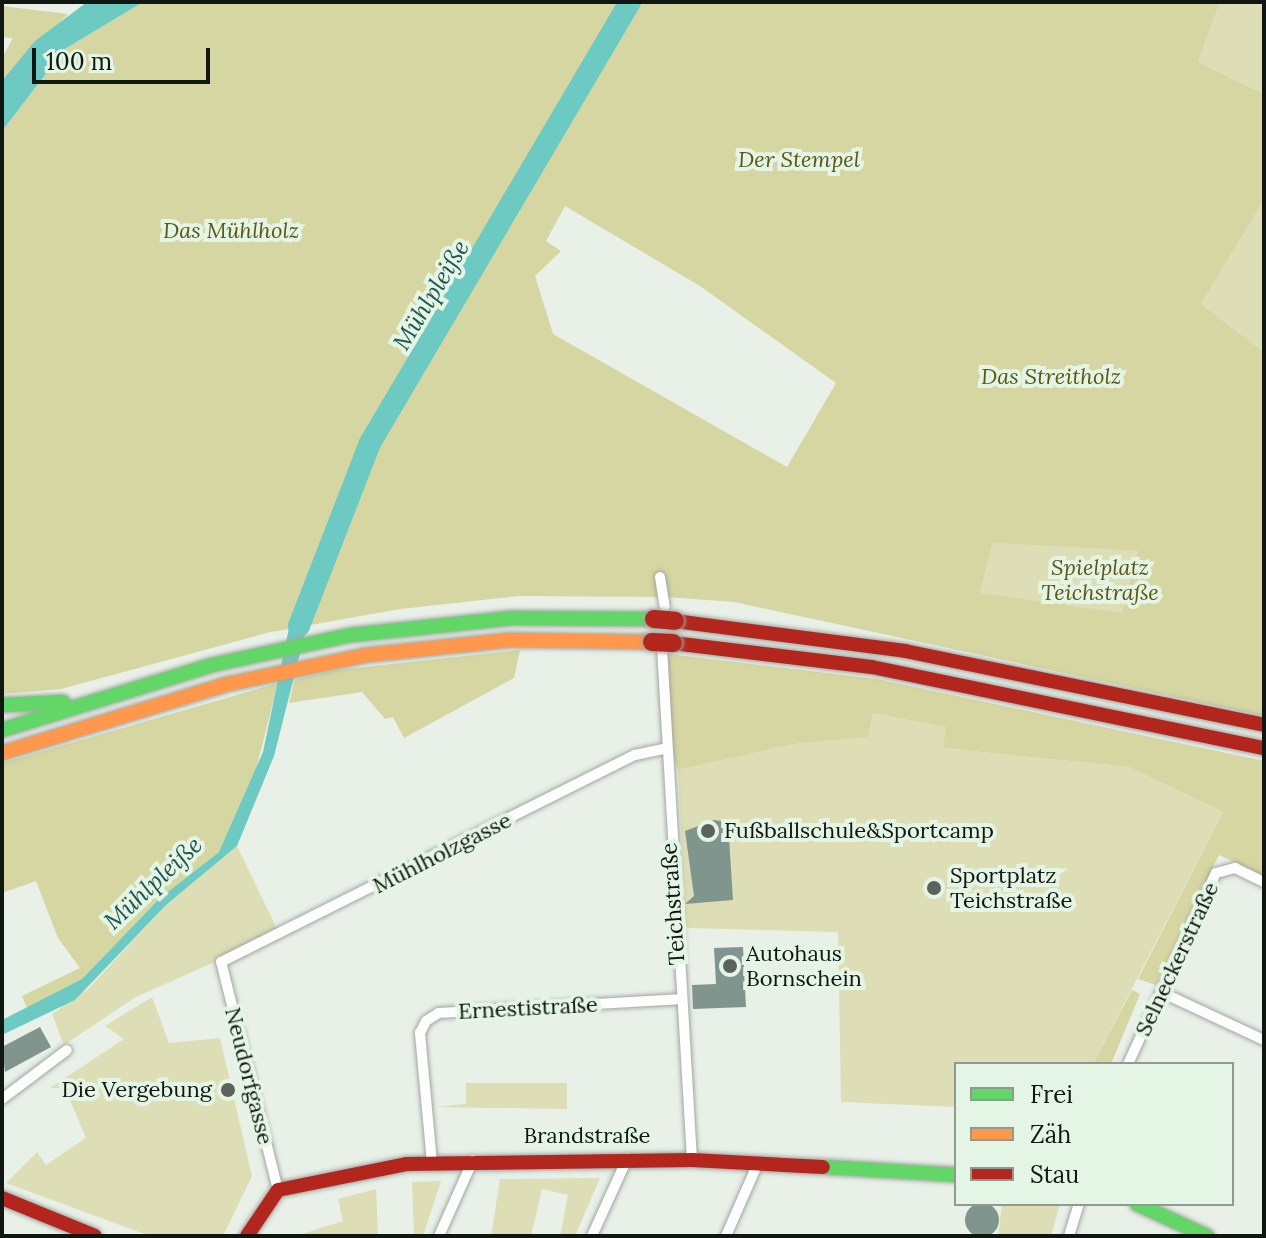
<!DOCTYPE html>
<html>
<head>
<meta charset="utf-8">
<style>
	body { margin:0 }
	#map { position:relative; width:1266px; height:1238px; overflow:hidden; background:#e8f0e8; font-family:Lora,serif }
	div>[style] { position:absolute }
	.green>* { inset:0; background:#dddeb5 }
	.forest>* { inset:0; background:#d6d6a2 }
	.water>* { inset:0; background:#6ccac3 }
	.river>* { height:22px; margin:-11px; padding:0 11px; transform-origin:11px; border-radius:11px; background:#6ccac3 }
	.building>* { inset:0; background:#80958d }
	.round { border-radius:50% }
	.roads { filter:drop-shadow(0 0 2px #a1a7a1) drop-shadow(0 0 2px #a1a7a1) }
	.street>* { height:10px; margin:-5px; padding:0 5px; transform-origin:5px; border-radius:5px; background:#fcfdfc }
	.fast>* { height:14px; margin:-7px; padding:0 7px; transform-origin:7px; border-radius:7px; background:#63d668 }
	.slow>* { height:14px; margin:-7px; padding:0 7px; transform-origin:7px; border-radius:7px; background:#ff974d }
	.jam>* { height:14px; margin:-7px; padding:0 7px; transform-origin:7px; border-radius:7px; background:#b3261e }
	.bridges { filter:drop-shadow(0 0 2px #a1a7a1) drop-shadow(0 0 2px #a1a7a1) }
	.jam-bridge>* { height:18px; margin:-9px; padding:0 9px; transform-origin:9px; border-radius:9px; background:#b3261e }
	.dots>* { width:22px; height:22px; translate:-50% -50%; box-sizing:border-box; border:4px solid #e4f4e5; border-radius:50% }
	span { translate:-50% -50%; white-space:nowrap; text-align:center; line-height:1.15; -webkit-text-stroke:8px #e4f4e5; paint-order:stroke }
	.park-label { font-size:22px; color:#5c5715; font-style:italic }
	.poi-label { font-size:22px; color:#101611 }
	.left { translate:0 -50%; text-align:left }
	.right { translate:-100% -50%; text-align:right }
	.street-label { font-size:22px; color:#101611 }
	.water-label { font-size:24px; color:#205552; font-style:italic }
	.frame { position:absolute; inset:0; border:4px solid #101611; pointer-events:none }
	.legend { position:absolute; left:954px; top:1062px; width:280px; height:144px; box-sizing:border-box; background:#e4f4e5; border:2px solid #8f9b90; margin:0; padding:10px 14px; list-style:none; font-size:24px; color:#101611 }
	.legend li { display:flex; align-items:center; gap:16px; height:40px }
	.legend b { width:40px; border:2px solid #8f9b90 }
	.scale { position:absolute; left:32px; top:48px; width:178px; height:36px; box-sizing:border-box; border:4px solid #101611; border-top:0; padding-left:10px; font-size:24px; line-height:28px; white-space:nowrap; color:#101611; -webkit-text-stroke:6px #e4f4e5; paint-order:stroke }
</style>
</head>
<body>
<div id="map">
	<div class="green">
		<div style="clip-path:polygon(1220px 2px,1264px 2px,1264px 94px,1198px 62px)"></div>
		<div style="clip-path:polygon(1264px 200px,1264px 352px,1201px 304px)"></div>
		<div style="clip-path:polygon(993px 543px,1138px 551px,1123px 614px,980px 594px)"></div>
		<div style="clip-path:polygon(873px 713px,947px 727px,943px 748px,1129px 767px,1223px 812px,1093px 1064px,956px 1064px,956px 1107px,841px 1102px,838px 932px,686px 928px,678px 770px,794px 744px,867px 737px)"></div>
		<div style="clip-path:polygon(237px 846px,279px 933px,134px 998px,64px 1045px,52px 1014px,88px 989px,166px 905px)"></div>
		<div style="clip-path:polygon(152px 997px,169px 1043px,220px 1038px,252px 1176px,223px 1236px,150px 1236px,6px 1183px,37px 1152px,46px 1165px,86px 1138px,65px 1088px,50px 1088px,124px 1039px,105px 1026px)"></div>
		<div style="clip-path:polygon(466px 1083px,567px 1083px,567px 1109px,435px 1107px,466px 1104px)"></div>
		<div style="clip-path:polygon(600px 1178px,575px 1236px,560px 1236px,568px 1195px,542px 1189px,531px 1236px,491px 1236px,500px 1179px)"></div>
		<div style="clip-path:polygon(441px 1181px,423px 1236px,414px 1236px,412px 1182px)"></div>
		<div style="clip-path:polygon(376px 1189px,378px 1236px,296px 1236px,343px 1221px,338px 1199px)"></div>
		<div style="clip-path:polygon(1002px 1204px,1060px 1204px,1051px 1236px,998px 1236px)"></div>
	</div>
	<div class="forest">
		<div style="clip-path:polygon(evenodd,143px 2px,1220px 2px,1198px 62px,1264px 94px,1264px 200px,1201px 304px,1264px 352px,1264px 716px,734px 602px,666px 597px,519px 596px,400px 609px,271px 632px,61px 689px,2px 694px,2px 131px,65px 49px,143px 2px,565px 206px,700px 286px,836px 383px,787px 467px,553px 334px,535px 276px,561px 251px,546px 241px,565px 206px,143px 2px,993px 543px,1138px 551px,1122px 613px,980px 593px,993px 543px)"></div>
		<div style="clip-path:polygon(2px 6px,68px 14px,2px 81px,2px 58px,13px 38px,2px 37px)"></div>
		<div style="clip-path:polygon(520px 650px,514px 678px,404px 738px,393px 717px,385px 719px,362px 692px,289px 703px,294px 680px,337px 670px)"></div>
		<div style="clip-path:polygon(668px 654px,877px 679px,1264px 761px,1264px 876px,1219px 855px,1156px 985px,1138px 979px,1223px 812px,1129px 767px,943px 748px,946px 727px,873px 713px,868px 737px,794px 744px,678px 770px,670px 748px)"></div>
		<div style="clip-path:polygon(278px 683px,250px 793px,219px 852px,160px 898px,82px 979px,27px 1008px,22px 996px,80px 968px,58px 938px,36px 881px,2px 893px,2px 763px)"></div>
		<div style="clip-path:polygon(1132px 990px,1140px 994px,1111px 1064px,1093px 1064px)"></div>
	</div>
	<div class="water">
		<div style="clip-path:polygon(87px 2px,143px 2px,65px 49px,2px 131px,2px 81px,35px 41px)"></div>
		<div style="clip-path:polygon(314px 598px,274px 756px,237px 846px,166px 905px,75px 1000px,2px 1035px,2px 1020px,82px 979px,160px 898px,219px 852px,263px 752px,290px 623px)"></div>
	</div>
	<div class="river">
		<div style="left:299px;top:626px;width:196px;rotate:-68.8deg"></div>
		<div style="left:370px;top:443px;width:512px;rotate:-59.48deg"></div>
	</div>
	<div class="building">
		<div style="clip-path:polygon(714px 820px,728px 822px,733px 900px,685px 904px,694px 896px,685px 831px)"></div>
		<div style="clip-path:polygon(743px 947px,746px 1007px,693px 1009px,692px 985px,716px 984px,714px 948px)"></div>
		<div style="clip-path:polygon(40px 1027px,51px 1047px,5px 1072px,2px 1047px)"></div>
		<div class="round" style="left:965px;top:1203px;width:34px;height:34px"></div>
	</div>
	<div class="roads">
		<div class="street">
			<div style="left:660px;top:577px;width:30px;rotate:81deg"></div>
			<div style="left:662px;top:648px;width:513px;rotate:86.65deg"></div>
			<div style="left:1161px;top:992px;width:114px;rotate:25deg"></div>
			<div style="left:1128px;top:1064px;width:210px;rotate:-65.3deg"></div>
			<div style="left:1216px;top:873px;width:20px;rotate:-15deg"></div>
			<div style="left:1235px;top:868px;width:32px;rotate:26deg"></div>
			<div style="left:2px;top:1099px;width:81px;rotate:-37deg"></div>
			<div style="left:432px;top:1163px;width:131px;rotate:-95.3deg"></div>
			<div style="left:420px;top:1033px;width:13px;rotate:-63deg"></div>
			<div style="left:426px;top:1021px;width:15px;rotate:-32deg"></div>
			<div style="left:439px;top:1013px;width:240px;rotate:-3.3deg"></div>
			<div style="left:278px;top:1190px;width:235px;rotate:-104deg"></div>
			<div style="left:221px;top:962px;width:463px;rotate:-26.6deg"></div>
			<div style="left:635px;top:755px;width:30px;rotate:-12deg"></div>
			<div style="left:439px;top:1236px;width:83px;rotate:-65.9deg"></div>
			<div style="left:592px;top:1236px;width:85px;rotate:-65.6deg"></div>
			<div style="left:726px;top:1236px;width:80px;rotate:-66.3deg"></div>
			<div style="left:1069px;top:1236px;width:34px;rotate:-73deg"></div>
		</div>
		<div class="fast">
			<div style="left:2px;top:705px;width:61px;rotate:-2.8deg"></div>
			<div style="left:2px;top:730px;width:220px;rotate:-17.2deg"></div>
			<div style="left:212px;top:665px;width:142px;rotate:-12.2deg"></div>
			<div style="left:351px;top:635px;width:162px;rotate:-6deg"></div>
			<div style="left:512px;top:618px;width:142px;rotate:0.4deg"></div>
			<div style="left:823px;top:1167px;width:133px;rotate:3.4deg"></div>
			<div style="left:1137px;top:1204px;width:77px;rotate:24.6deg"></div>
		</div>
		<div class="slow">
			<div style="left:2px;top:753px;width:236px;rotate:-17deg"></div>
			<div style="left:228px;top:684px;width:142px;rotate:-11.8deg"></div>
			<div style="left:367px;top:655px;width:144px;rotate:-6deg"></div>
			<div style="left:510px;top:640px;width:142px;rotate:0.8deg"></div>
		</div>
		<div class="jam">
			<div style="left:675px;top:621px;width:232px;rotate:7.4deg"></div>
			<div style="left:905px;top:651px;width:367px;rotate:11.6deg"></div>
			<div style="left:673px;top:643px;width:200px;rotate:6.9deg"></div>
			<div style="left:872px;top:667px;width:400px;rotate:11.7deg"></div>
			<div style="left:2px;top:1198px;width:100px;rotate:22.2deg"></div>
			<div style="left:247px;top:1236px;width:55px;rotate:-56deg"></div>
			<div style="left:278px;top:1190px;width:132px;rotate:-11.4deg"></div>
			<div style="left:407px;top:1164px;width:285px;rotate:-0.8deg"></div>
			<div style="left:692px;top:1160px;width:131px;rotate:3.1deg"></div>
		</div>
	</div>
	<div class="bridges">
		<div class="jam-bridge">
			<div style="left:654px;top:619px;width:21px;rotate:5deg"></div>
			<div style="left:652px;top:642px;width:21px;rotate:3deg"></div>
		</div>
	</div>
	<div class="dots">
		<div style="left:708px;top:831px;background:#5c625c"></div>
		<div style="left:934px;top:888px;background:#5c625c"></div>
		<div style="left:730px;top:966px;background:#5c625c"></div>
		<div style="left:228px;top:1090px;background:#5c625c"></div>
	</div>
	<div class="park-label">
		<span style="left:799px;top:160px">Der Stempel</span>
		<span style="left:231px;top:231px">Das Mühlholz</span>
		<span style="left:1051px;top:377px">Das Streitholz</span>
		<span style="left:1100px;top:580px">Spielplatz<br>Teichstraße</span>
	</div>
	<div class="poi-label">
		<span class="left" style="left:724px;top:831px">Fußballschule&amp;Sportcamp</span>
		<span class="left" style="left:950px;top:888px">Sportplatz<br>Teichstraße</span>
		<span class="left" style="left:746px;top:966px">Autohaus<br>Bornschein</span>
		<span class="right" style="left:212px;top:1090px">Die Vergebung</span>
	</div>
	<div class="street-label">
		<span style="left:442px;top:853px;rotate:-27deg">Mühlholzgasse</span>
		<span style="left:673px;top:904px;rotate:-94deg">Teichstraße</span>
		<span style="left:1177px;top:959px;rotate:-65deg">Selneckerstraße</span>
		<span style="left:528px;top:1008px;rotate:-3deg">Ernestistraße</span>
		<span style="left:249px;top:1076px;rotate:76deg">Neudorfgasse</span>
		<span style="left:587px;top:1136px">Brandstraße</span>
	</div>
	<div class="water-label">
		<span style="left:431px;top:295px;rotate:-59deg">Mühlpleiße</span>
		<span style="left:153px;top:883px;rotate:-43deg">Mühlpleiße</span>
	</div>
	<div class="frame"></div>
	<ul class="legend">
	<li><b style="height:10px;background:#63d668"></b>Frei</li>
	<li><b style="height:10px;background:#ff974d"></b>Zäh</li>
	<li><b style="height:10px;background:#b3261e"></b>Stau</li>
	</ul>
	<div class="scale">100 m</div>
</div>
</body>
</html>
